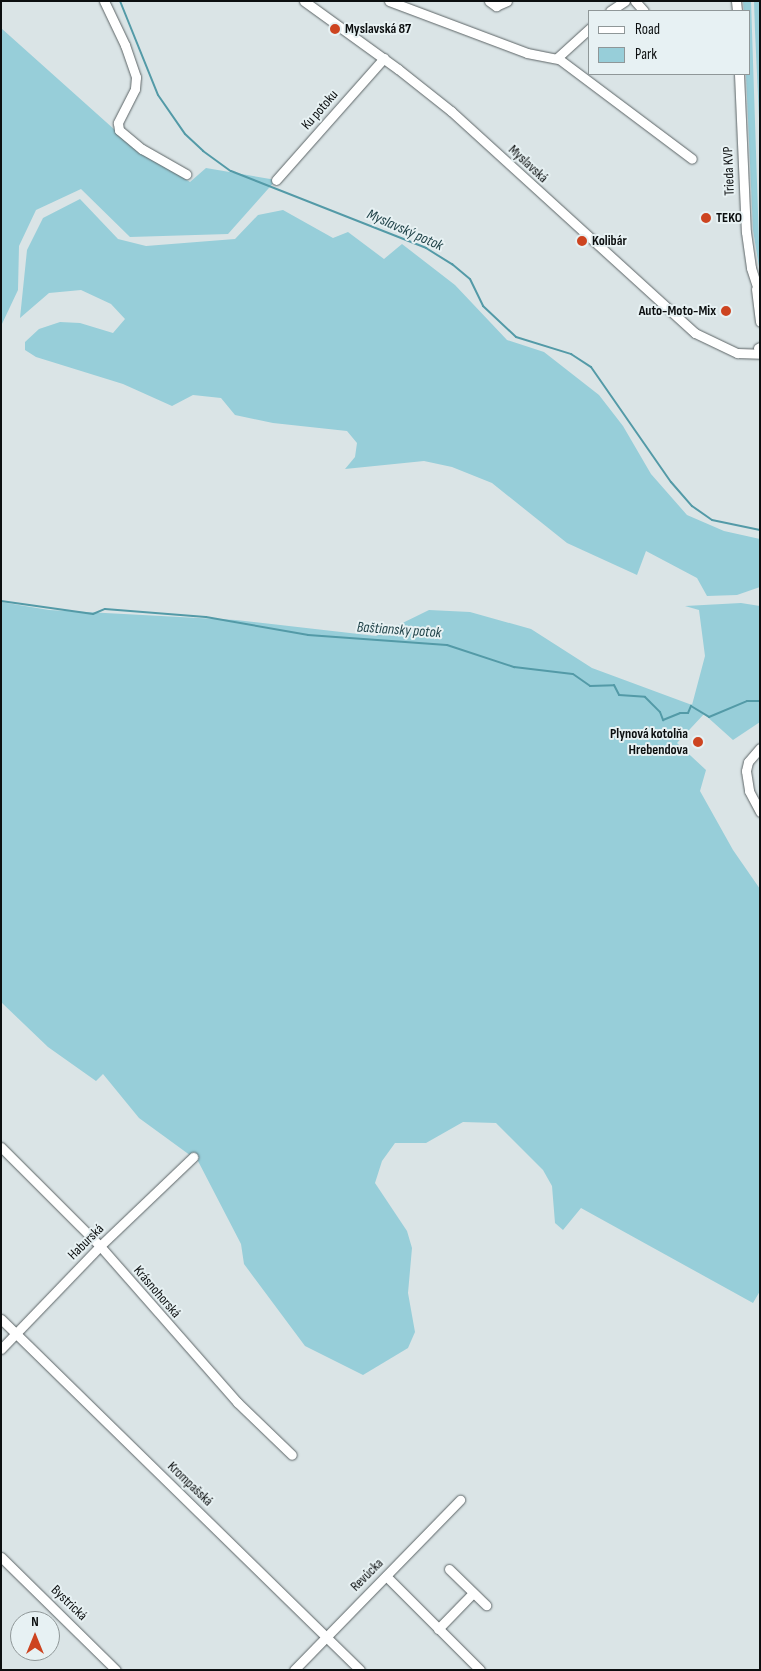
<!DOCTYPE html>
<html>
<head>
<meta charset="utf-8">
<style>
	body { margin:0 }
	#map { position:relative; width:761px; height:1671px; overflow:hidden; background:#dae4e6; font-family:"Sofia Sans Condensed",sans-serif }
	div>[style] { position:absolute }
	.green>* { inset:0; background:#97ced9 }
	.stream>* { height:2px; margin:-1px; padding:0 1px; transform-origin:1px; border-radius:1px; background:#539aa7 }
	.roads { filter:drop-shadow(0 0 1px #5c6466) drop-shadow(0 0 1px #5c6466) }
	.minor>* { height:9px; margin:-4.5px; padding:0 4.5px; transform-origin:4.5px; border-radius:4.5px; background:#fff }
	.dots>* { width:14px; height:14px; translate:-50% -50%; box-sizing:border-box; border:2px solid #e7f1f3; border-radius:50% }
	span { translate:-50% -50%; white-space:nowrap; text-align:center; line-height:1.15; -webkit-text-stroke:4px #e7f1f3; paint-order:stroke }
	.poi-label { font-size:14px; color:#0c0f10; font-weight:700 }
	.left { translate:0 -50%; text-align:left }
	.right { translate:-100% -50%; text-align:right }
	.street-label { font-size:14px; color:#0c0f10 }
	.water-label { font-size:15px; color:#1c3f45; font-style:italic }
	.frame { position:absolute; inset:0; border:2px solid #0c0f10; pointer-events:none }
	.legend { position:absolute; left:588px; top:10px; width:162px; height:65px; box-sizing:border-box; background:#e7f1f3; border:1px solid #8f9798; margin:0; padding:6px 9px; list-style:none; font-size:15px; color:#0c0f10 }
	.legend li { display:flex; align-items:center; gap:10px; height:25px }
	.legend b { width:25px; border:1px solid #8f9798 }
	.north { position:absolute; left:10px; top:1611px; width:50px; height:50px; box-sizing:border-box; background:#e7f1f3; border:1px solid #8f9798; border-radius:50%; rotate:0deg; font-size:14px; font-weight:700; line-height:20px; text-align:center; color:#0c0f10 }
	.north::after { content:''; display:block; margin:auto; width:18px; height:22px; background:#cd4420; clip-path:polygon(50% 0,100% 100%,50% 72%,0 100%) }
</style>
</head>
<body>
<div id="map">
	<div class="green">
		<div style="clip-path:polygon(743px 1px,751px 1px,760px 273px,753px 230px,746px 74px,750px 74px,750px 11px,744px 11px)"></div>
		<div style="clip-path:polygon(754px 1px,760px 1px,760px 140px,755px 31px)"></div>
		<div style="clip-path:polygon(1px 28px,125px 139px,190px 182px,206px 168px,276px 180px,228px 234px,130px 237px,81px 189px,36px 210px,19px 246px,18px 290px,1px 326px)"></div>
		<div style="clip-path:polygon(80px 199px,118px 239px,146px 246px,235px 239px,258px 215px,283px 210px,333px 238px,348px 232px,384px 259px,402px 244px,455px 285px,507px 340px,544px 352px,599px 395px,623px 426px,651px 474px,687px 515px,724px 531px,760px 539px,760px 587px,737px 595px,707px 596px,697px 578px,646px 551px,637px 575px,567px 543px,492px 483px,452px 467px,424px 461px,345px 469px,355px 457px,357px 443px,347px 431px,273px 423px,235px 415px,221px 398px,193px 395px,172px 406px,123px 384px,36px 357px,25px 350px,25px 342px,39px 329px,60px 322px,80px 323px,113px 333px,125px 319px,111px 304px,81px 290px,49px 293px,20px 318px,27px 250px,43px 218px)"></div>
		<div style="clip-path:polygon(1px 602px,49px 610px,236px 620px,376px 636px,429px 610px,470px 612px,531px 629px,592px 668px,692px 705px,705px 656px,699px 610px,685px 606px,741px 603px,760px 606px,760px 722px,733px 740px,704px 714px,677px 743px,706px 770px,700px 791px,733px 850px,760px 889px,760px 1291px,753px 1303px,581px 1208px,563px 1230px,555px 1223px,552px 1186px,543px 1170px,496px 1123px,463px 1122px,426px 1143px,395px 1143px,382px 1161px,375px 1183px,407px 1231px,412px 1248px,408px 1293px,415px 1332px,408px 1348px,363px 1375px,305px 1346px,244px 1264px,241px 1244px,198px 1161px,139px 1118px,103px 1074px,96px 1081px,48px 1047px,1px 1002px)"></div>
	</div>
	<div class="stream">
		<div style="left:120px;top:1px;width:101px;rotate:68deg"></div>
		<div style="left:158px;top:95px;width:47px;rotate:55.3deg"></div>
		<div style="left:185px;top:134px;width:25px;rotate:43deg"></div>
		<div style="left:203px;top:151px;width:34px;rotate:36deg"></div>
		<div style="left:231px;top:171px;width:210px;rotate:21.5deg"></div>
		<div style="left:426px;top:248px;width:31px;rotate:32deg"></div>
		<div style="left:452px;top:264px;width:23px;rotate:40deg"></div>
		<div style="left:470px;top:279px;width:30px;rotate:64deg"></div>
		<div style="left:483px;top:306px;width:45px;rotate:43.2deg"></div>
		<div style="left:516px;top:337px;width:58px;rotate:17.2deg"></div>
		<div style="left:571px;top:354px;width:24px;rotate:33deg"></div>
		<div style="left:591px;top:367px;width:140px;rotate:55.2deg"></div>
		<div style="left:671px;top:482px;width:32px;rotate:49deg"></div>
		<div style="left:692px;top:506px;width:24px;rotate:35deg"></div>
		<div style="left:712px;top:520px;width:49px;rotate:11.8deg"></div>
		<div style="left:1px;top:601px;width:93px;rotate:8deg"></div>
		<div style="left:93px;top:614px;width:13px;rotate:-23deg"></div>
		<div style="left:105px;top:609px;width:101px;rotate:4.5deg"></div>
		<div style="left:206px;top:617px;width:104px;rotate:10deg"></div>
		<div style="left:308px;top:635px;width:139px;rotate:4.1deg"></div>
		<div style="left:447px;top:645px;width:71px;rotate:18.2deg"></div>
		<div style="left:514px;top:667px;width:59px;rotate:6.8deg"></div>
		<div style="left:573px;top:674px;width:21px;rotate:35deg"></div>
		<div style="left:590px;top:686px;width:24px;rotate:-2deg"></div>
		<div style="left:614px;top:685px;width:11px;rotate:63deg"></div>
		<div style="left:619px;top:695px;width:26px;rotate:4deg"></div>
		<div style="left:645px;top:697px;width:21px;rotate:45deg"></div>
		<div style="left:660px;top:712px;width:9px;rotate:69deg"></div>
		<div style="left:663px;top:720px;width:18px;rotate:-22deg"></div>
		<div style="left:680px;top:713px;width:8px"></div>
		<div style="left:688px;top:713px;width:8px;rotate:-67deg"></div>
		<div style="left:691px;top:706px;width:21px;rotate:31deg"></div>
		<div style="left:709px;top:717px;width:41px;rotate:-22.8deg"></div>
		<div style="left:747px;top:701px;width:13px"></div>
	</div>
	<div class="roads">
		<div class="minor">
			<div style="left:104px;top:1px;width:49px;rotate:64.5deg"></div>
			<div style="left:125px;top:45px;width:34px;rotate:71deg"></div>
			<div style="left:136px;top:77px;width:12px;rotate:95deg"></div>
			<div style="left:135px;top:89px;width:38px;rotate:117deg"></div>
			<div style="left:118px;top:123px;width:7px;rotate:82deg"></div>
			<div style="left:119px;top:130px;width:30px;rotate:40deg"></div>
			<div style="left:142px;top:149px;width:51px;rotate:29.6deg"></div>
			<div style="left:304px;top:1px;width:116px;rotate:35.9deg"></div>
			<div style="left:398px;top:69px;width:68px;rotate:38.4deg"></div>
			<div style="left:451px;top:111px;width:330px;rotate:42.3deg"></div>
			<div style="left:695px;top:333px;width:47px;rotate:25.5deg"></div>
			<div style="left:737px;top:353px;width:23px;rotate:2deg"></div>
			<div style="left:389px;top:1px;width:147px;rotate:20.6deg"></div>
			<div style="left:527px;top:53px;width:33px;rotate:11deg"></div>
			<div style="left:559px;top:59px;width:166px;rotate:36.9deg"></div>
			<div style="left:489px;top:1px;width:9px;rotate:36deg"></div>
			<div style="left:496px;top:6px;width:12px;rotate:-24deg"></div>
			<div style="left:635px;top:1px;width:13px;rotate:48deg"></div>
			<div style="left:736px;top:1px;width:10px;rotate:84deg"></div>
			<div style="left:610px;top:11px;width:18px;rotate:-34deg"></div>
			<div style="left:557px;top:58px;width:45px;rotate:-42.3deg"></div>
			<div style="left:739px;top:74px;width:158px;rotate:87.5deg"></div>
			<div style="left:746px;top:232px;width:36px;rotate:82deg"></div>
			<div style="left:751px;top:268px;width:29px;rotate:72deg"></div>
			<div style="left:276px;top:180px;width:163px;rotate:-48.5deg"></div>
			<div style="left:756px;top:289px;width:33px;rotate:83deg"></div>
			<div style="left:758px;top:348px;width:2px;rotate:-27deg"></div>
			<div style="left:760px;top:748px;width:18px;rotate:131deg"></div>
			<div style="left:748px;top:762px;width:9px;rotate:103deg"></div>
			<div style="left:746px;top:771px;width:20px;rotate:81deg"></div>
			<div style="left:749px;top:791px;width:24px;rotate:62deg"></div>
			<div style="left:1px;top:1147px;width:140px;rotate:45deg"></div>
			<div style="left:100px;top:1246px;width:208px;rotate:48.7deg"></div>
			<div style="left:237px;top:1402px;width:76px;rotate:43.9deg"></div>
			<div style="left:1px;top:1319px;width:502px;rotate:44.35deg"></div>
			<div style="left:1px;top:1349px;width:143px;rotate:-46.1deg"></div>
			<div style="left:100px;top:1246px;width:129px;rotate:-43.7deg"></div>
			<div style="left:1px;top:1557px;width:161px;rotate:44.5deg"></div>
			<div style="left:449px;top:1569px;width:52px;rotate:44.2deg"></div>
			<div style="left:386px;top:1576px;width:133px;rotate:45deg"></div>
			<div style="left:438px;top:1629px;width:50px;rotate:-45.8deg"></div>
			<div style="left:294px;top:1670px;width:238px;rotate:-45.7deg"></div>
		</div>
	</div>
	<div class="dots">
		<div style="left:335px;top:29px;background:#cd4420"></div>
		<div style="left:706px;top:218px;background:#cd4420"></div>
		<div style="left:582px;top:241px;background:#cd4420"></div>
		<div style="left:726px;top:311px;background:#cd4420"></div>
		<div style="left:698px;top:742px;background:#cd4420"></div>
	</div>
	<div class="poi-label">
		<span class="left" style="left:345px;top:29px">Myslavská 87</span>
		<span class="left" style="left:716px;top:218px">TEKO</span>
		<span class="left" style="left:592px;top:241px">Kolibár</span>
		<span class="right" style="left:716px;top:311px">Auto-Moto-Mix</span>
		<span class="right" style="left:688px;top:742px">Plynová kotolňa<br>Hrebendova</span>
	</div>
	<div class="street-label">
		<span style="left:320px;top:110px;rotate:-49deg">Ku potoku</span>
		<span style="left:528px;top:164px;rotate:43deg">Myslavská</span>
		<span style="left:729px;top:171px;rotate:-92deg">Trieda KVP</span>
		<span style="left:86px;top:1242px;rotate:-45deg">Haburská</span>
		<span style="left:157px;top:1292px;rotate:49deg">Krásnohorská</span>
		<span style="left:190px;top:1484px;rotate:44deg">Krompašská</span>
		<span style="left:367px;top:1575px;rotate:-45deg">Revúcka</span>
		<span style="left:69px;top:1603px;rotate:44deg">Bystrická</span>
	</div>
	<div class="water-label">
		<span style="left:405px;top:230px;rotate:24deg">Myslavský potok</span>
		<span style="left:399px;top:630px;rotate:4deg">Baštiansky potok</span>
	</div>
	<div class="frame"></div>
	<ul class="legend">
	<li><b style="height:6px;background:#fff"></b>Road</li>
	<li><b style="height:14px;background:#97ced9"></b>Park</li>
	</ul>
	<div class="north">N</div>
</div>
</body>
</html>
